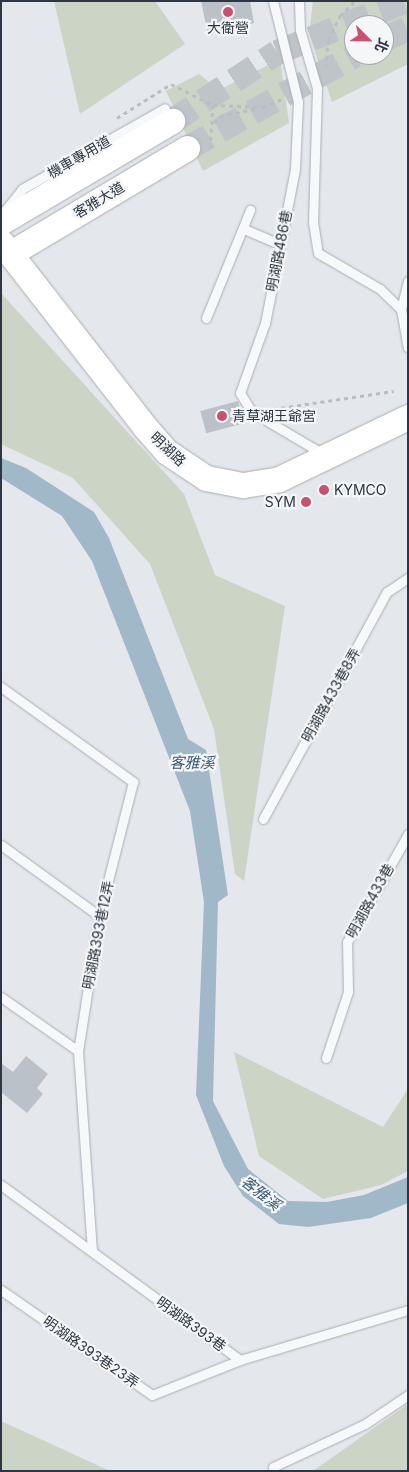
<!DOCTYPE html>
<html>
<head>
<meta charset="utf-8">
<style>
	body { margin:0 }
	#map { position:relative; width:409px; height:1472px; overflow:hidden; background:#e4e7eb; font-family:Inter,"Noto Sans TC",sans-serif }
	div>[style] { position:absolute }
	.green>* { inset:0; background:#cbd4c5 }
	.water>* { inset:0; background:#a1b8c8 }
	.building>* { inset:0; background:#bbc1c8; transform-origin:0 0 }
	.secondary-tunnel>* { height:25px; margin-top:-12.5px; transform-origin:0; background:repeating-linear-gradient(90deg,#bfc4c9 0 25px,transparent 0 37px) }
	.path>* { height:3px; margin-top:-1.5px; transform-origin:0; background:repeating-linear-gradient(90deg,#b9bec2 0 4px,transparent 0 8px) }
	.roads { filter:drop-shadow(0 0 1px #a9afb5) drop-shadow(0 0 1px #a9afb5) }
	.lane>* { height:9px; margin:-4.5px; padding:0 4.5px; transform-origin:4.5px; border-radius:4.5px; background:#f6f8f9 }
	.secondary>* { height:25px; margin:-12.5px; padding:0 12.5px; transform-origin:12.5px; border-radius:12.5px; background:#fff }
	.dots>* { width:14px; height:14px; translate:-50% -50%; box-sizing:border-box; border:2px solid #f4f6f8; border-radius:50% }
	span { translate:-50% -50%; white-space:nowrap; text-align:center; line-height:1.15; -webkit-text-stroke:4.5px #f4f6f8; paint-order:stroke }
	.poi-label { font-size:14px; color:#2c3743 }
	.left { translate:0 -50%; text-align:left }
	.right { translate:-100% -50%; text-align:right }
	.street-label { font-size:14px; color:#2c3743 }
	.water-label { font-size:15px; color:#385974; font-style:italic }
	.frame { position:absolute; inset:0; border:2px solid #2c3743; pointer-events:none }
	.north { position:absolute; left:344px; top:15px; width:50px; height:50px; box-sizing:border-box; background:#f4f6f8; border:1px solid #a4aab0; border-radius:50%; rotate:113deg; font-size:14px; font-weight:700; line-height:20px; text-align:center; color:#2c3743 }
	.north::after { content:''; display:block; margin:auto; width:18px; height:22px; background:#c7516f; clip-path:polygon(50% 0,100% 100%,50% 72%,0 100%) }
</style>
</head>
<body>
<div id="map">
	<div class="green">
		<div style="clip-path:polygon(54px 1px,155px 1px,185px 44px,80px 114px)"></div>
		<div style="clip-path:polygon(evenodd,313px 1px,408px 1px,408px 64px,332px 102px,309px 34px,313px 1px,354px 25px,384px 25px,384px 55px,354px 55px,354px 25px)"></div>
		<div style="clip-path:polygon(280px 59px,289px 123px,203px 171px,166px 91px,199px 74px,219px 90px)"></div>
		<div style="clip-path:polygon(1px 293px,184px 494px,215px 575px,285px 606px,244px 881px,235px 874px,214px 729px,150px 564px,73px 478px,1px 444px)"></div>
		<div style="clip-path:polygon(234px 1052px,383px 1127px,408px 1089px,408px 1171px,381px 1185px,323px 1199px,259px 1156px)"></div>
		<div style="clip-path:polygon(408px 1404px,408px 1471px,313px 1471px)"></div>
		<div style="clip-path:polygon(1px 1421px,110px 1471px,1px 1471px)"></div>
	</div>
	<div class="water">
		<div style="clip-path:polygon(1px 458px,26px 468px,94px 512px,109px 538px,188px 739px,206px 750px,228px 895px,218px 902px,213px 1101px,248px 1169px,288px 1201px,327px 1202px,364px 1195px,408px 1177px,408px 1203px,371px 1218px,308px 1227px,279px 1224px,243px 1196px,224px 1166px,196px 1095px,204px 902px,190px 811px,92px 561px,62px 516px,1px 478px)"></div>
	</div>
	<div class="building">
		<div style="clip-path:polygon(201px 1px,250px 1px,254px 23px,208px 34px)"></div>
		<div style="left:238px;top:401px;width:23px;height:39px;rotate:75deg"></div>
		<div style="clip-path:polygon(26px 1056px,48px 1074px,37px 1088px,43px 1094px,27px 1113px,1px 1092px,1px 1063px,13px 1072px)"></div>
	</div>
	<div class="secondary-tunnel">
		<div style="left:384px;top:39px;width:26px;rotate:-25deg"></div>
		<div style="left:172px;top:121px;width:126px;rotate:-33.3deg"></div>
		<div style="left:277px;top:52px;width:137px;rotate:-21.9deg"></div>
		<div style="left:187px;top:148px;width:192px;rotate:-29deg"></div>
	</div>
	<div class="path">
		<div style="left:326px;top:67px;width:27px;rotate:-86deg"></div>
		<div style="left:328px;top:40px;width:27px;rotate:-63deg"></div>
		<div style="left:340px;top:16px;width:21px;rotate:-45deg"></div>
		<div style="left:117px;top:118px;width:64px;rotate:-32.2deg"></div>
		<div style="left:171px;top:84px;width:47px;rotate:26.6deg"></div>
		<div style="left:213px;top:105px;width:50px;rotate:2.3deg"></div>
		<div style="left:263px;top:107px;width:23px;rotate:-23deg"></div>
		<div style="left:214px;top:123px;width:9px;rotate:-49deg"></div>
		<div style="left:220px;top:116px;width:39px;rotate:-12deg"></div>
		<div style="left:210px;top:148px;width:43px;rotate:-86deg"></div>
		<div style="left:273px;top:409px;width:122px;rotate:-8.5deg"></div>
	</div>
	<div class="roads">
		<div class="lane">
			<div style="left:273px;top:1px;width:104px;rotate:76.1deg"></div>
			<div style="left:298px;top:102px;width:67px;rotate:92.6deg"></div>
			<div style="left:295px;top:169px;width:157px;rotate:101deg"></div>
			<div style="left:265px;top:323px;width:74px;rotate:109.7deg"></div>
			<div style="left:240px;top:393px;width:22px;rotate:58deg"></div>
			<div style="left:252px;top:412px;width:82px;rotate:30.6deg"></div>
			<div style="left:299px;top:1px;width:29px;rotate:88deg"></div>
			<div style="left:300px;top:30px;width:60px;rotate:73.7deg"></div>
			<div style="left:317px;top:88px;width:134px;rotate:91.7deg"></div>
			<div style="left:313px;top:222px;width:31px;rotate:81deg"></div>
			<div style="left:318px;top:253px;width:72px;rotate:30.1deg"></div>
			<div style="left:380px;top:289px;width:29px;rotate:44deg"></div>
			<div style="left:401px;top:309px;width:39px;rotate:80deg"></div>
			<div style="left:6px;top:209px;width:26px;rotate:-51deg"></div>
			<div style="left:22px;top:189px;width:164px;rotate:-29.5deg"></div>
			<div style="left:244px;top:229px;width:39px;rotate:23deg"></div>
			<div style="left:401px;top:309px;width:29px;rotate:-76deg"></div>
			<div style="left:206px;top:318px;width:117px;rotate:-67.8deg"></div>
			<div style="left:1px;top:687px;width:163px;rotate:35.7deg"></div>
			<div style="left:133px;top:782px;width:138px;rotate:104.2deg"></div>
			<div style="left:99px;top:916px;width:137px;rotate:98.8deg"></div>
			<div style="left:78px;top:1051px;width:200px;rotate:86deg"></div>
			<div style="left:263px;top:819px;width:259px;rotate:-61.4deg"></div>
			<div style="left:387px;top:592px;width:25px;rotate:-34deg"></div>
			<div style="left:1px;top:845px;width:121px;rotate:35.9deg"></div>
			<div style="left:1px;top:997px;width:94px;rotate:35deg"></div>
			<div style="left:326px;top:1058px;width:70px;rotate:-71.6deg"></div>
			<div style="left:348px;top:992px;width:50px;rotate:-91.1deg"></div>
			<div style="left:347px;top:942px;width:124px;rotate:-60.5deg"></div>
			<div style="left:1px;top:1185px;width:296px;rotate:36.2deg"></div>
			<div style="left:240px;top:1360px;width:175px;rotate:-16.6deg"></div>
			<div style="left:1px;top:1290px;width:184px;rotate:34.8deg"></div>
			<div style="left:152px;top:1395px;width:95px;rotate:-21.7deg"></div>
			<div style="left:273px;top:1467px;width:102px;rotate:-25.1deg"></div>
			<div style="left:365px;top:1424px;width:52px;rotate:-34deg"></div>
		</div>
		<div class="secondary">
			<div style="left:1px;top:222px;width:199px;rotate:-30.6deg"></div>
			<div style="left:1px;top:242px;width:234px;rotate:52.1deg"></div>
			<div style="left:145px;top:427px;width:33px;rotate:49deg"></div>
			<div style="left:167px;top:452px;width:47px;rotate:33.7deg"></div>
			<div style="left:206px;top:478px;width:38px;rotate:11deg"></div>
			<div style="left:243px;top:485px;width:36px;rotate:-9deg"></div>
			<div style="left:279px;top:479px;width:143px;rotate:-25.7deg"></div>
			<div style="left:11px;top:253px;width:205px;rotate:-30.8deg"></div>
		</div>
	</div>
	<div class="dots">
		<div style="left:228px;top:12px;background:#c7516f"></div>
		<div style="left:222px;top:416px;background:#c7516f"></div>
		<div style="left:324px;top:490px;background:#c7516f"></div>
		<div style="left:306px;top:502px;background:#c7516f"></div>
	</div>
	<div class="poi-label">
		<span style="left:228px;top:28px">大衛營</span>
		<span class="left" style="left:232px;top:416px">青草湖王爺宮</span>
		<span class="left" style="left:334px;top:490px">KYMCO</span>
		<span class="right" style="left:296px;top:502px">SYM</span>
	</div>
	<div class="street-label">
		<span style="left:79px;top:157px;rotate:-30deg">機車專用道</span>
		<span style="left:99px;top:200px;rotate:-31deg">客雅大道</span>
		<span style="left:279px;top:251px;rotate:-79deg">明湖路486巷</span>
		<span style="left:168px;top:449px;rotate:43deg">明湖路</span>
		<span style="left:331px;top:695px;rotate:-61deg">明湖路433巷8弄</span>
		<span style="left:370px;top:901px;rotate:-61deg">明湖路433巷</span>
		<span style="left:98px;top:935px;rotate:-79deg">明湖路393巷12弄</span>
		<span style="left:191px;top:1324px;rotate:36deg">明湖路393巷</span>
		<span style="left:91px;top:1352px;rotate:35deg">明湖路393巷23弄</span>
	</div>
	<div class="water-label">
		<span style="left:192px;top:763px">客雅溪</span>
		<span style="left:261px;top:1193px;rotate:38deg">客雅溪</span>
	</div>
	<div class="frame"></div>
	<div class="north">北</div>
</div>
</body>
</html>
